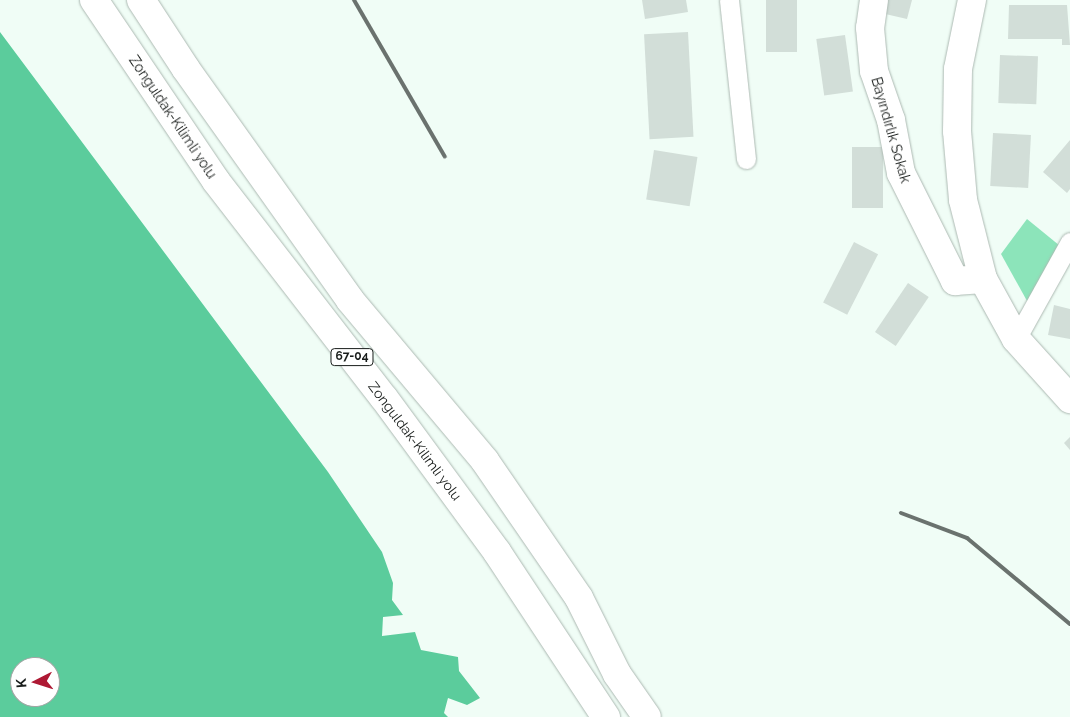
<!DOCTYPE html>
<html>
<head>
<meta charset="utf-8">
<style>
	body { margin:0 }
	#map { position:relative; width:1070px; height:717px; overflow:hidden; background:#f0fdf6; font-family:Raleway,sans-serif }
	div>[style] { position:absolute }
	.green>* { inset:0; background:#8ce4ba }
	.water>* { inset:0; background:#5bcc9c }
	.building>* { inset:0; background:#d2ded8; transform-origin:0 0 }
	.roads { filter:drop-shadow(0 0 1px #acb9b2) drop-shadow(0 0 1px #acb9b2) }
	.street>* { height:19px; margin:-9.5px; padding:0 9.5px; transform-origin:9.5px; border-radius:9.5px; background:#fff }
	.secondary>* { height:28px; margin:-14px; padding:0 14px; transform-origin:14px; border-radius:14px; background:#fff }
	.highway>* { height:28px; margin:-14px; padding:0 14px; transform-origin:14px; border-radius:14px; background:#fff }
	.rail>* { height:4px; margin:-2px; padding:0 2px; transform-origin:2px; border-radius:2px; background:#6a726e }
	span { translate:-50% -50%; white-space:nowrap; text-align:center; line-height:1.15; -webkit-text-stroke:4.5px #fff; paint-order:stroke }
	.shield-label span { padding:1px 4px; background:#fff; border:1px solid; border-radius:4px; -webkit-text-stroke-width:0 }
	.shield-label { font-size:12px; color:#191d1b; font-weight:700 }
	.street-label { font-size:14px; color:#191d1b }
	.north { position:absolute; left:10px; top:657px; width:50px; height:50px; box-sizing:border-box; background:#fff; border:1px solid #a3a5a4; border-radius:50%; rotate:265deg; font-size:14px; font-weight:700; line-height:20px; text-align:center; color:#191d1b }
	.north::after { content:''; display:block; margin:auto; width:18px; height:22px; background:#ae1934; clip-path:polygon(50% 0,100% 100%,50% 72%,0 100%) }
</style>
</head>
<body>
<div id="map">
	<div class="green">
		<div style="clip-path:polygon(1027px 219px,1065px 250px,1032px 310px,1001px 254px)"></div>
	</div>
	<div class="water">
		<div style="clip-path:polygon(evenodd,0 32px,328px 472px,382px 552px,393px 583px,392px 600px,403px 615px,383px 617px,382px 636px,415px 632px,421px 650px,458px 657px,459px 671px,480px 698px,467px 705px,448px 698px,444px 713px,448px 717px,0 717px,0 32px,20px 667px,50px 667px,50px 697px,20px 697px,20px 667px)"></div>
	</div>
	<div class="building">
		<div style="clip-path:polygon(642px 0,686px 0,688px 12px,645px 19px)"></div>
		<div style="left:766px;top:0;width:31px;height:52px"></div>
		<div style="clip-path:polygon(884px 0,912px 0,907px 19px,881px 13px)"></div>
		<div style="clip-path:polygon(1009px 5px,1067px 5px,1070px 45px,1062px 45px,1062px 39px,1008px 39px)"></div>
		<div style="left:688px;top:32px;width:105px;height:44px;rotate:87deg"></div>
		<div style="left:845px;top:35px;width:57px;height:29px;rotate:82deg"></div>
		<div style="left:1000px;top:55px;width:38px;height:48px;rotate:2deg"></div>
		<div style="left:993px;top:133px;width:38px;height:53px;rotate:3deg"></div>
		<div style="clip-path:polygon(1070px 140px,1070px 189px,1067px 193px,1043px 172px)"></div>
		<div style="left:852px;top:147px;width:31px;height:61px"></div>
		<div style="left:654px;top:150px;width:44px;height:50px;rotate:9deg"></div>
		<div style="left:854px;top:242px;width:27px;height:68px;rotate:27deg"></div>
		<div style="left:908px;top:283px;width:25px;height:59px;rotate:34deg"></div>
		<div style="clip-path:polygon(1054px 305px,1070px 309px,1070px 339px,1048px 335px)"></div>
		<div style="clip-path:polygon(1070px 437px,1070px 450px,1064px 443px)"></div>
	</div>
	<div class="roads">
		<div class="street">
			<div style="left:729px;top:0;width:160px;rotate:83.9deg"></div>
			<div style="left:1016px;top:339px;width:111px;rotate:-60.9deg"></div>
		</div>
		<div class="secondary">
			<div style="left:874px;top:0;width:28px;rotate:98deg"></div>
			<div style="left:870px;top:28px;width:43px;rotate:84.7deg"></div>
			<div style="left:874px;top:71px;width:52px;rotate:70.9deg"></div>
			<div style="left:891px;top:120px;width:54px;rotate:79.3deg"></div>
			<div style="left:901px;top:173px;width:121px;rotate:63.4deg"></div>
			<div style="left:955px;top:281px;width:28px;rotate:-4deg"></div>
			<div style="left:972px;top:0;width:70px;rotate:101.5deg"></div>
			<div style="left:958px;top:69px;width:62px;rotate:90.9deg"></div>
			<div style="left:957px;top:131px;width:69px;rotate:85deg"></div>
			<div style="left:963px;top:200px;width:81px;rotate:75.8deg"></div>
			<div style="left:983px;top:279px;width:68px;rotate:61.2deg"></div>
			<div style="left:1016px;top:339px;width:81px;rotate:48deg"></div>
		</div>
		<div class="highway">
			<div style="left:94px;top:0;width:218px;rotate:56deg"></div>
			<div style="left:216px;top:181px;width:274px;rotate:52.3deg"></div>
			<div style="left:384px;top:398px;width:191px;rotate:53.7deg"></div>
			<div style="left:497px;top:552px;width:198px;rotate:56.6deg"></div>
			<div style="left:141px;top:0;width:82px;rotate:56.9deg"></div>
			<div style="left:186px;top:69px;width:283px;rotate:54.6deg"></div>
			<div style="left:350px;top:300px;width:210px;rotate:50deg"></div>
			<div style="left:485px;top:461px;width:166px;rotate:55.5deg"></div>
			<div style="left:579px;top:598px;width:85px;rotate:63.4deg"></div>
			<div style="left:617px;top:674px;width:52px;rotate:55.1deg"></div>
		</div>
	</div>
	<div class="rail">
		<div style="left:354px;top:0;width:181px;rotate:59.9deg"></div>
		<div style="left:901px;top:513px;width:71px;rotate:20.7deg"></div>
		<div style="left:967px;top:538px;width:134px;rotate:39.9deg"></div>
	</div>
	<div class="shield-label">
		<span style="left:352px;top:357px">67-04</span>
	</div>
	<div class="street-label">
		<span style="left:173px;top:117px;rotate:56deg">Zonguldak-Kilimli yolu</span>
		<span style="left:891px;top:130px;rotate:74deg">Bayındırlık Sokak</span>
		<span style="left:415px;top:441px;rotate:53deg">Zonguldak-Kilimli yolu</span>
	</div>
	<div class="north">K</div>
</div>
</body>
</html>
